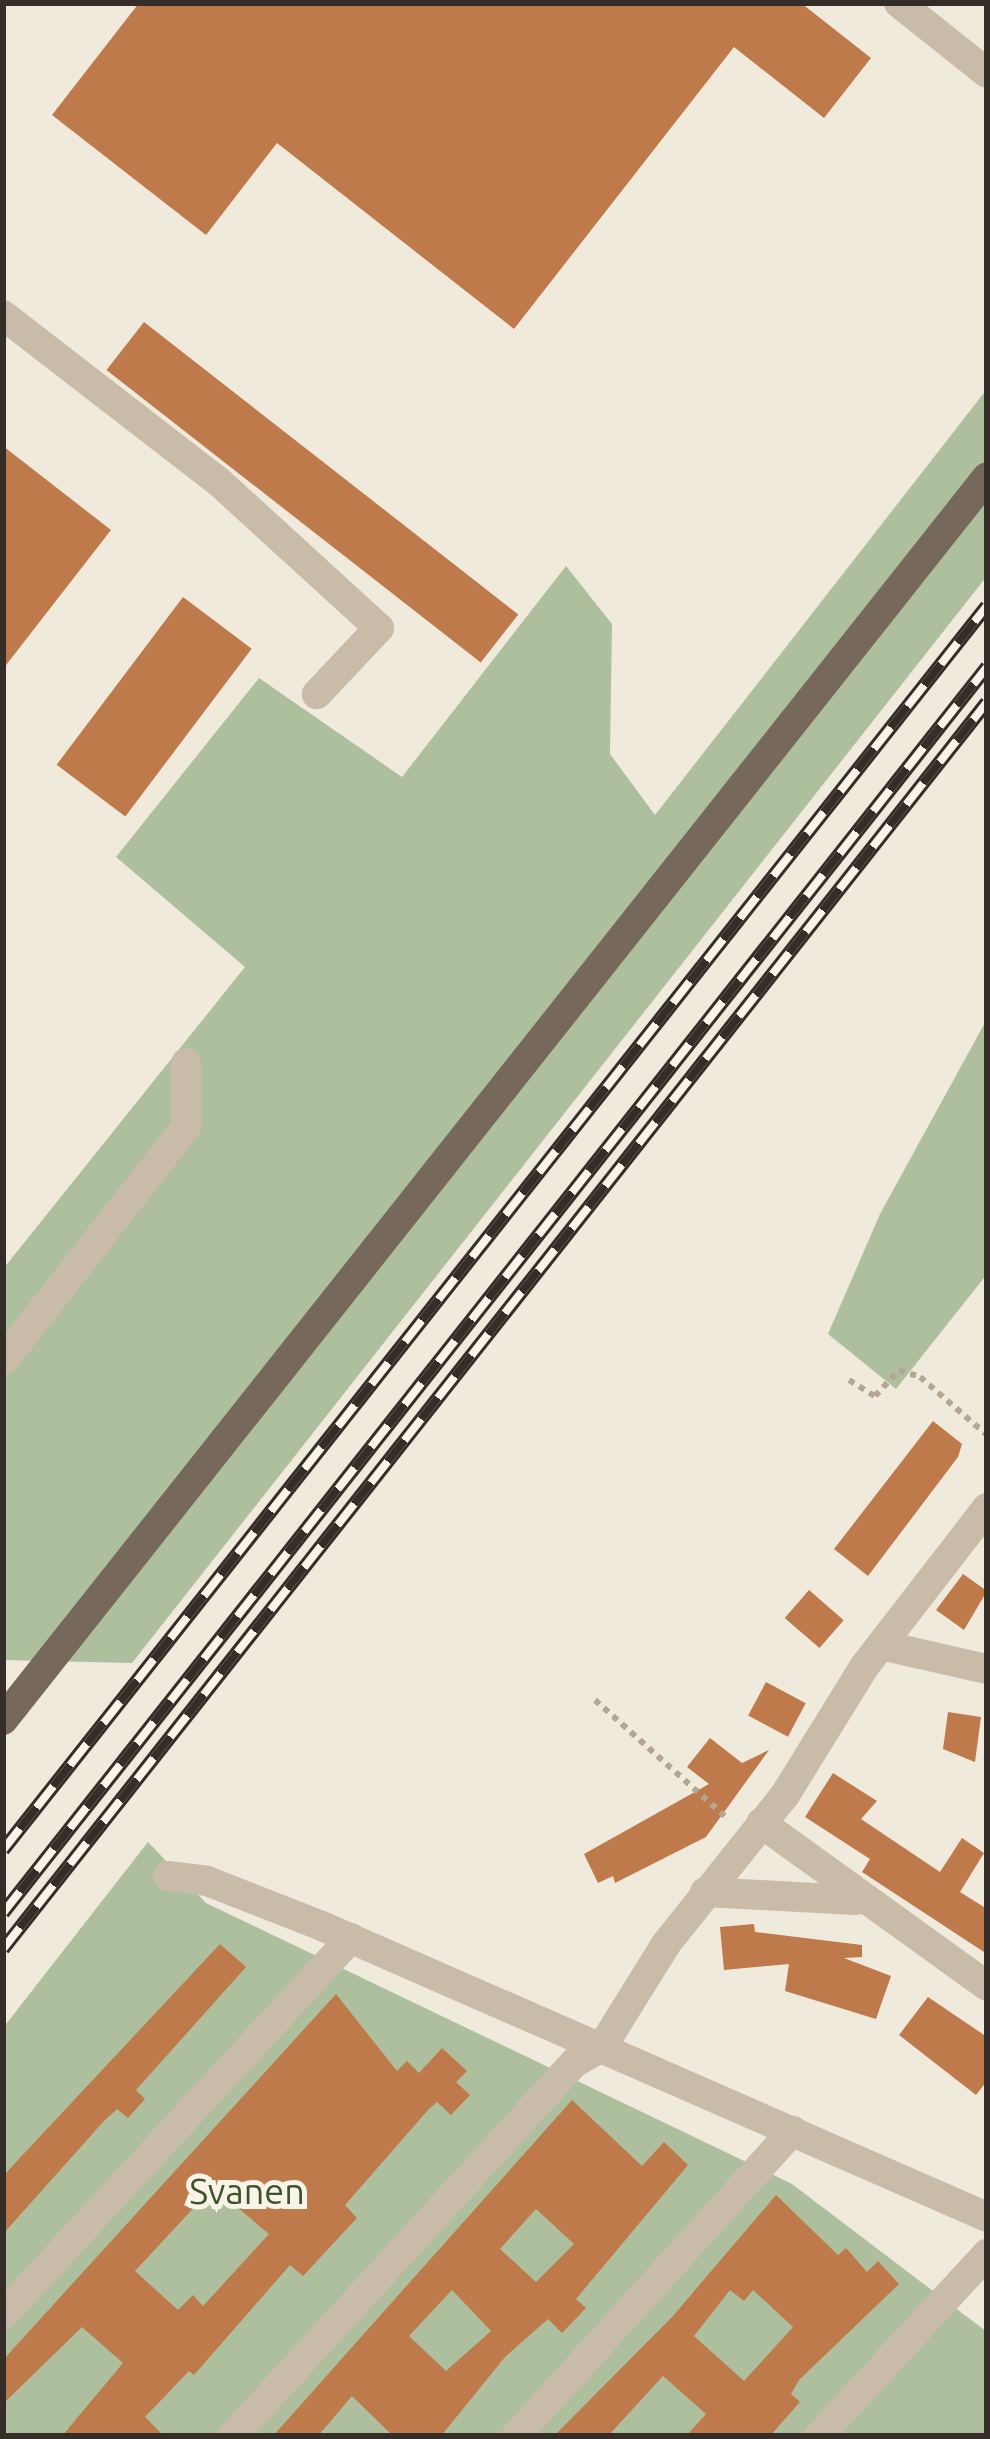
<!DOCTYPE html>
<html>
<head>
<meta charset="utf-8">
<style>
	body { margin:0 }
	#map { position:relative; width:990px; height:2439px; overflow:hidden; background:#f0eadc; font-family:Ubuntu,sans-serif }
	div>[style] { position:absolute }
	.green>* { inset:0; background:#aebf9d }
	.building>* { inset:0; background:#bf7a4b; transform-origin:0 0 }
	.path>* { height:6px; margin-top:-3px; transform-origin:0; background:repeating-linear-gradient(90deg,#b4a693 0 6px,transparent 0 12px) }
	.minor>* { height:30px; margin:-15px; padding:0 15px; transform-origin:15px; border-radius:15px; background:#c8bca8 }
	.major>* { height:30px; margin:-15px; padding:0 15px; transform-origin:15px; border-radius:15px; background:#76685a }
	.rail>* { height:14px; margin-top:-7px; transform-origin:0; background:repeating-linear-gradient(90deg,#f8f4e8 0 27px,#352e28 0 54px); box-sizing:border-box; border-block:3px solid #352e28 }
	span { translate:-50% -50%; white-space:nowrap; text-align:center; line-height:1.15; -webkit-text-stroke:10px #f8f4e8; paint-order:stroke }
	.park-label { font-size:36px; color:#3f522d }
	.frame { position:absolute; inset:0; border:6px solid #352e28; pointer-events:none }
</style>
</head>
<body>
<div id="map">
	<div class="green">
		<div style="clip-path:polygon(987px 389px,987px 576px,132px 1663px,3px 1660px,3px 1269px,245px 967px,116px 857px,259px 678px,402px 777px,566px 566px,612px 624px,610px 754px,655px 815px)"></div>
		<div style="clip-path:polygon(987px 1019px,987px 1274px,896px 1389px,828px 1334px,880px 1214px)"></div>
		<div style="clip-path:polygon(148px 1842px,206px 1903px,792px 2184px,987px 2332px,987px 2436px,3px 2436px,3px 2028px)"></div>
	</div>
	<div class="building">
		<div style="clip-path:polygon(139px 3px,801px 3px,871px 58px,824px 118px,734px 47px,514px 329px,277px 143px,206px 235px,52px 115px)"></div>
		<div style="left:144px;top:322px;width:475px;height:61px;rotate:38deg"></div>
		<div style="clip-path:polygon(3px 446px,111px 530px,3px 669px)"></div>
		<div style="left:183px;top:597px;width:86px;height:210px;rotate:37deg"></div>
		<div style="clip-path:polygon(933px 1421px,962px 1444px,958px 1457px,868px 1576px,834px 1549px)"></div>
		<div style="clip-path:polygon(963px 1574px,987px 1591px,964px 1630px,936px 1610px)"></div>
		<div style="left:809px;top:1590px;width:46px;height:37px;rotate:41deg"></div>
		<div style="left:766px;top:1682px;width:45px;height:38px;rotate:28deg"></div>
		<div style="clip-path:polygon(948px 1712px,981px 1717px,975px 1762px,943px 1749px)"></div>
		<div style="clip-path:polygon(710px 1738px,742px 1763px,769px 1750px,706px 1837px,615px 1883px,613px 1876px,598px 1883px,584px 1854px,709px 1784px,687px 1767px)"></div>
		<div style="clip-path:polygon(833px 1773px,877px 1801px,861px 1819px,940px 1872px,962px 1838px,984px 1853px,960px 1892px,987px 1909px,987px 1954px,862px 1872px,870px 1859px,805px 1817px)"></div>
		<div style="clip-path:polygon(754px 1924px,755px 1932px,862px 1945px,862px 1957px,844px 1958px,891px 1976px,876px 2019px,785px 1991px,789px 1964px,724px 1970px,720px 1927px)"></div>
		<div style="clip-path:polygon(220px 1944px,246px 1967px,136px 2090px,145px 2099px,128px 2118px,117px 2109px,103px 2122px,3px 2234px,3px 2176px)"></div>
		<div style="clip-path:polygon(evenodd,336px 1994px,397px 2071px,407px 2061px,419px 2073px,442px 2048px,467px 2071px,456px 2082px,470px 2095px,451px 2115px,437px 2102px,428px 2110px,345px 2205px,357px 2218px,303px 2276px,290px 2265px,194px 2375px,189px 2371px,145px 2417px,164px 2436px,62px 2436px,123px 2363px,82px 2327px,3px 2404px,3px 2360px,336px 1994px,213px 2187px,269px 2234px,203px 2306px,193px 2295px,178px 2310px,135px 2271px,213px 2187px)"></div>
		<div style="clip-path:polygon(928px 1997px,987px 2037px,987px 2081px,976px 2095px,899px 2035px)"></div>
		<div style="clip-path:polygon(evenodd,572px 2100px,642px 2166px,664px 2142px,688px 2165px,576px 2299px,586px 2308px,562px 2333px,548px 2319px,505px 2357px,441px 2436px,393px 2436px,352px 2396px,318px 2436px,273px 2436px,572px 2100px,536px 2209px,574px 2244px,536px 2282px,500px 2249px,536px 2209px,572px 2100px,452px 2290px,491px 2331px,446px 2371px,409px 2336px,452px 2290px)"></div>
		<div style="clip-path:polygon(evenodd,776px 2195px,838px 2255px,846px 2248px,867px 2272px,878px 2261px,899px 2284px,799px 2380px,791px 2394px,800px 2402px,770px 2436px,686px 2436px,706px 2414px,663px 2376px,608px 2436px,554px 2436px,673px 2316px,776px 2195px,730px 2290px,744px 2301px,753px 2290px,793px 2327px,744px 2381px,694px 2336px,730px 2290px)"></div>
	</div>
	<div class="path">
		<div style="left:849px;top:1380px;width:31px;rotate:32deg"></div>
		<div style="left:875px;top:1396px;width:35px;rotate:-47deg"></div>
		<div style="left:899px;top:1370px;width:22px;rotate:18deg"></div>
		<div style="left:920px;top:1377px;width:89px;rotate:40.9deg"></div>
		<div style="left:595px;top:1700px;width:178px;rotate:41.8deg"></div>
	</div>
	<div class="minor">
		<div style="left:899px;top:3px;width:112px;rotate:38.5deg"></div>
		<div style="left:3px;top:315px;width:272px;rotate:37.7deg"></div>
		<div style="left:218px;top:481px;width:218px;rotate:42.4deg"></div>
		<div style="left:379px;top:628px;width:91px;rotate:133.2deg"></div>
		<div style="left:3px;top:1361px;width:297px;rotate:-52deg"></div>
		<div style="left:186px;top:1127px;width:64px;rotate:-90deg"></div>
		<div style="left:881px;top:1645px;width:109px;rotate:12.8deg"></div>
		<div style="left:761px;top:1823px;width:279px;rotate:35.8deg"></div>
		<div style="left:168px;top:1876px;width:39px;rotate:7deg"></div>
		<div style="left:207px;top:1881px;width:123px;rotate:21.4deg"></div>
		<div style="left:322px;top:1926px;width:726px;rotate:23.63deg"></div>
		<div style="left:705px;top:1892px;width:150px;rotate:3.1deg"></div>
		<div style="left:3px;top:2315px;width:513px;rotate:-47.29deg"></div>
		<div style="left:233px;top:2436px;width:505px;rotate:-47.57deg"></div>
		<div style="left:574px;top:2063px;width:32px;rotate:-30deg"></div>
		<div style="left:602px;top:2047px;width:121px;rotate:-58.1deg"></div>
		<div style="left:666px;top:1944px;width:191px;rotate:-51.4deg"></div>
		<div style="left:785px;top:1795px;width:150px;rotate:-58.3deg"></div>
		<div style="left:864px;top:1667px;width:201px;rotate:-52.3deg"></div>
		<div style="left:516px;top:2436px;width:412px;rotate:-47.8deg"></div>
		<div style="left:819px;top:2436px;width:248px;rotate:-47.3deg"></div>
	</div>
	<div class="major">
		<div style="left:3px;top:1720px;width:1585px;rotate:-51.63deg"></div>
	</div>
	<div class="rail">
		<div style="left:3px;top:1850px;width:1586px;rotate:-51.66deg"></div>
		<div style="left:3px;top:1913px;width:1588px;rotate:-51.7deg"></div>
		<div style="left:3px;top:1949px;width:1588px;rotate:-51.72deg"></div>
	</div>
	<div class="park-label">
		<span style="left:247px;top:2191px">Svanen</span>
	</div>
	<div class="frame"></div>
</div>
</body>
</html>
